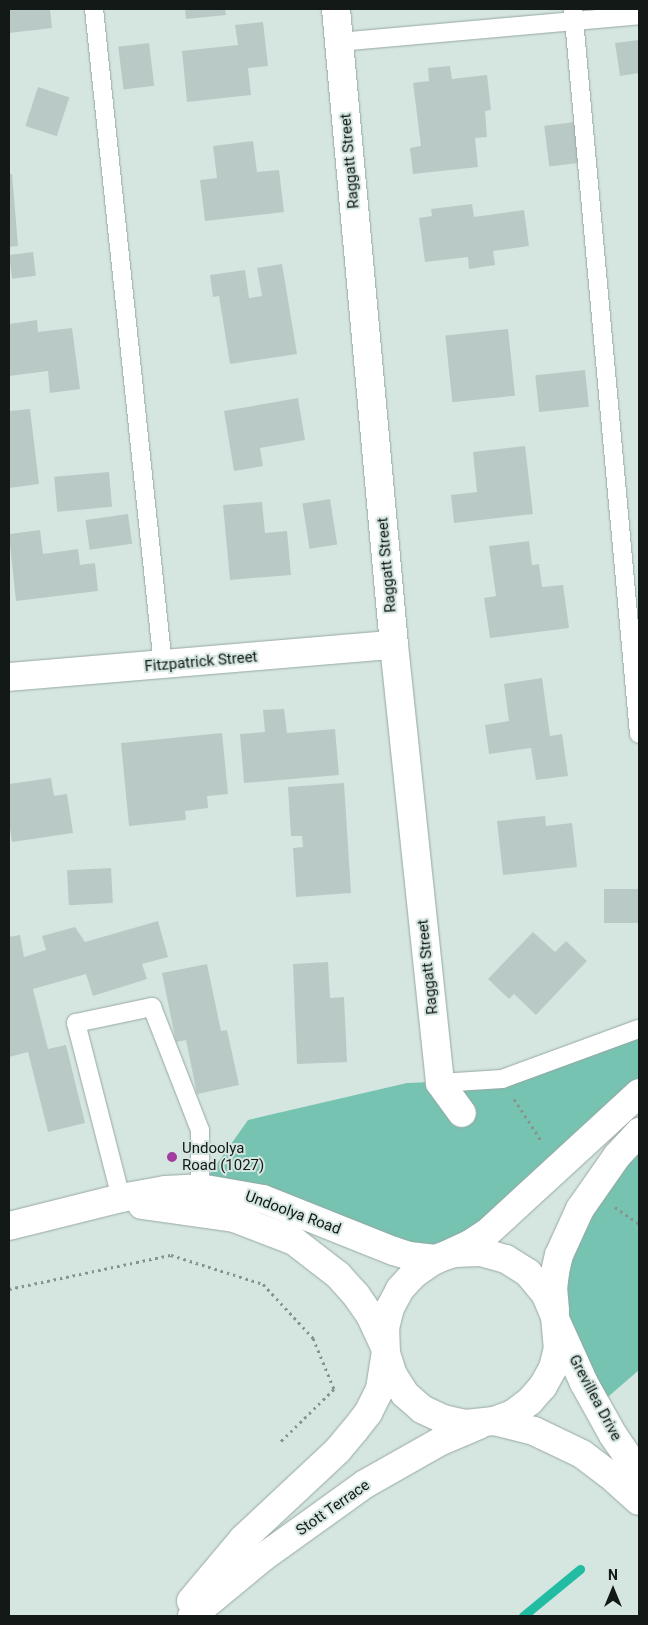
<!DOCTYPE html>
<html>
<head>
<meta charset="utf-8">
<style>
	body { margin:0 }
	#map { position:relative; width:648px; height:1625px; overflow:hidden; background:#d5e6e1; font-family:Roboto,sans-serif }
	div>[style] { position:absolute }
	.green>* { inset:0; background:#77c3b2 }
	.stream>* { height:9px; margin:-4.5px; padding:0 4.5px; transform-origin:4.5px; border-radius:4.5px; background:#22bca3 }
	.building>* { inset:0; background:#b9cac6; transform-origin:0 0 }
	.path>* { height:3px; margin-top:-1.5px; transform-origin:0; background:repeating-linear-gradient(90deg,#86938f 0 2.5px,transparent 0 6.5px) }
	.roads { filter:drop-shadow(0 0 1px #97a8a3) drop-shadow(0 0 1px #97a8a3) }
	.service>* { height:18px; margin:-9px; padding:0 9px; transform-origin:9px; border-radius:9px; background:#fff }
	.minor>* { height:28px; margin:-14px; padding:0 14px; transform-origin:14px; border-radius:14px; background:#fff }
	.secondary>* { height:28px; margin:-14px; padding:0 14px; transform-origin:14px; border-radius:14px; background:#fff }
	.dots>* { width:14px; height:14px; translate:-50% -50%; box-sizing:border-box; border:2px solid #d5e6e1; border-radius:50% }
	span { translate:-50% -50%; white-space:nowrap; text-align:center; line-height:1.15; -webkit-text-stroke:4px #d5e6e1; paint-order:stroke }
	.street-label { font-size:15px; color:#131917 }
	.poi-label { font-size:15px; color:#131917 }
	.left { translate:0 -50%; text-align:left }
	.frame { position:absolute; inset:0; border:10px solid #131917; pointer-events:none }
	.north { position:absolute; left:588px; top:1565px; width:50px; height:50px; -webkit-text-stroke:4px #d5e6e1; paint-order:stroke; rotate:0deg; font-size:14px; font-weight:700; line-height:20px; text-align:center; color:#131917 }
	.north::after { content:''; display:block; margin:auto; width:18px; height:22px; background:#131917; clip-path:polygon(50% 0,100% 100%,50% 72%,0 100%) }
</style>
</head>
<body>
<div id="map">
	<div class="green">
		<div style="clip-path:polygon(639px 1029px,639px 1084px,441px 1257px,200px 1188px,248px 1120px,407px 1083px,502px 1079px)"></div>
		<div style="clip-path:polygon(639px 1122px,639px 1370px,594px 1409px,553px 1289px)"></div>
	</div>
	<div class="stream">
		<div style="left:523px;top:1616px;width:74px;rotate:-39.5deg"></div>
	</div>
	<div class="building">
		<div style="clip-path:polygon(9px 9px,50px 9px,52px 28px,9px 33px)"></div>
		<div style="clip-path:polygon(185px 9px,225px 9px,226px 15px,186px 19px)"></div>
		<div style="clip-path:polygon(263px 22px,268px 66px,248px 68px,251px 95px,187px 102px,182px 51px,238px 45px,235px 25px)"></div>
		<div style="clip-path:polygon(639px 40px,639px 73px,620px 76px,615px 43px)"></div>
		<div style="left:149px;top:43px;width:43px;height:31px;rotate:83deg"></div>
		<div style="clip-path:polygon(450px 66px,452px 79px,487px 75px,491px 110px,485px 111px,487px 137px,475px 138px,478px 167px,413px 174px,410px 148px,421px 146px,413px 83px,429px 81px,428px 68px)"></div>
		<div style="left:38px;top:87px;width:33px;height:41px;rotate:18deg"></div>
		<div style="left:575px;top:122px;width:41px;height:31px;rotate:83deg"></div>
		<div style="clip-path:polygon(253px 141px,257px 172px,279px 170px,284px 212px,205px 221px,200px 180px,217px 178px,213px 146px)"></div>
		<div style="clip-path:polygon(9px 174px,12px 174px,18px 246px,9px 247px)"></div>
		<div style="clip-path:polygon(472px 204px,474px 217px,524px 210px,529px 246px,493px 251px,495px 265px,469px 269px,468px 257px,425px 262px,419px 218px,432px 216px,431px 209px)"></div>
		<div style="left:33px;top:252px;width:24px;height:24px;rotate:83deg"></div>
		<div style="clip-path:polygon(282px 264px,297px 354px,230px 364px,219px 296px,213px 297px,210px 275px,245px 270px,249px 298px,262px 296px,257px 268px)"></div>
		<div style="clip-path:polygon(37px 320px,38px 332px,72px 328px,80px 389px,50px 393px,48px 371px,9px 376px,9px 324px)"></div>
		<div style="left:508px;top:329px;width:67px;height:63px;rotate:84deg"></div>
		<div style="left:585px;top:370px;width:37px;height:50px;rotate:84deg"></div>
		<div style="clip-path:polygon(298px 398px,305px 440px,260px 448px,263px 466px,234px 471px,224px 411px)"></div>
		<div style="clip-path:polygon(30px 409px,39px 484px,9px 488px,9px 411px)"></div>
		<div style="clip-path:polygon(525px 446px,533px 514px,454px 523px,451px 495px,477px 492px,473px 452px)"></div>
		<div style="left:109px;top:472px;width:35px;height:55px;rotate:85deg"></div>
		<div style="left:330px;top:499px;width:46px;height:28px;rotate:81deg"></div>
		<div style="clip-path:polygon(262px 502px,265px 533px,287px 531px,291px 575px,230px 580px,223px 505px)"></div>
		<div style="left:128px;top:514px;width:30px;height:43px;rotate:82deg"></div>
		<div style="clip-path:polygon(40px 530px,43px 554px,78px 549px,80px 565px,95px 563px,98px 591px,16px 601px,9px 534px)"></div>
		<div style="clip-path:polygon(529px 541px,532px 565px,539px 564px,542px 587px,563px 585px,569px 628px,490px 638px,484px 598px,496px 596px,489px 546px)"></div>
		<div style="clip-path:polygon(542px 678px,550px 736px,562px 734px,568px 776px,536px 780px,531px 748px,489px 754px,485px 725px,509px 721px,504px 684px)"></div>
		<div style="clip-path:polygon(284px 709px,287px 733px,335px 729px,339px 775px,244px 783px,240px 734px,265px 732px,263px 710px)"></div>
		<div style="clip-path:polygon(222px 733px,228px 794px,207px 796px,208px 808px,185px 811px,186px 820px,129px 826px,121px 743px)"></div>
		<div style="clip-path:polygon(51px 778px,54px 796px,67px 794px,73px 833px,12px 842px,9px 821px,9px 784px)"></div>
		<div style="clip-path:polygon(344px 783px,351px 893px,296px 897px,293px 848px,303px 847px,302px 836px,291px 836px,288px 787px)"></div>
		<div style="clip-path:polygon(545px 816px,546px 826px,572px 823px,577px 867px,503px 875px,497px 821px)"></div>
		<div style="left:111px;top:868px;width:35px;height:44px;rotate:87deg"></div>
		<div style="left:639px;top:889px;width:34px;height:35px;rotate:90deg"></div>
		<div style="clip-path:polygon(158px 921px,168px 957px,142px 964px,147px 979px,93px 996px,86px 974px,33px 989px,48px 1049px,66px 1045px,85px 1123px,48px 1132px,28px 1052px,9px 1057px,9px 937px,20px 935px,24px 957px,46px 950px,42px 936px,75px 927px,85px 942px)"></div>
		<div style="clip-path:polygon(533px 932px,555px 952px,566px 941px,587px 961px,536px 1015px,514px 994px,509px 999px,488px 979px)"></div>
		<div style="clip-path:polygon(328px 962px,330px 998px,344px 997px,347px 1062px,297px 1064px,293px 964px)"></div>
		<div style="clip-path:polygon(207px 964px,221px 1031px,227px 1030px,239px 1085px,197px 1094px,186px 1040px,176px 1042px,162px 973px)"></div>
	</div>
	<div class="path">
		<div style="left:514px;top:1099px;width:51px;rotate:56.9deg"></div>
		<div style="left:615px;top:1207px;width:29px;rotate:35deg"></div>
		<div style="left:9px;top:1289px;width:166px;rotate:-11.9deg"></div>
		<div style="left:171px;top:1255px;width:96px;rotate:17.5deg"></div>
		<div style="left:263px;top:1284px;width:74px;rotate:47.2deg"></div>
		<div style="left:313px;top:1338px;width:55px;rotate:67.6deg"></div>
		<div style="left:334px;top:1389px;width:77px;rotate:135.5deg"></div>
	</div>
	<div class="roads">
		<div class="service">
			<div style="left:94px;top:9px;width:660px;rotate:84deg"></div>
			<div style="left:573px;top:9px;width:728px;rotate:84.8deg"></div>
			<div style="left:339px;top:42px;width:301px;rotate:-5.1deg"></div>
			<div style="left:440px;top:1083px;width:62px;rotate:-3.7deg"></div>
			<div style="left:502px;top:1079px;width:146px;rotate:-20.1deg"></div>
			<div style="left:121px;top:1198px;width:181px;rotate:-104.4deg"></div>
			<div style="left:76px;top:1023px;width:78px;rotate:-11.9deg"></div>
			<div style="left:152px;top:1007px;width:132px;rotate:68.7deg"></div>
			<div style="left:200px;top:1130px;width:58px;rotate:90deg"></div>
		</div>
		<div class="minor">
			<div style="left:336px;top:9px;width:639px;rotate:84.79deg"></div>
			<div style="left:394px;top:645px;width:440px;rotate:84deg"></div>
			<div style="left:440px;top:1083px;width:37px;rotate:54deg"></div>
			<div style="left:9px;top:677px;width:386px;rotate:-4.8deg"></div>
			<div style="left:556px;top:1321px;width:68px;rotate:65.7deg"></div>
			<div style="left:584px;top:1383px;width:60px;rotate:60.9deg"></div>
			<div style="left:613px;top:1435px;width:46px;rotate:55.6deg"></div>
			<div style="left:494px;top:1421px;width:41px;rotate:14deg"></div>
			<div style="left:534px;top:1431px;width:53px;rotate:25.6deg"></div>
			<div style="left:582px;top:1454px;width:34px;rotate:37deg"></div>
			<div style="left:609px;top:1474px;width:40px;rotate:42deg"></div>
		</div>
		<div class="secondary">
			<div style="left:142px;top:1205px;width:93px;rotate:8deg"></div>
			<div style="left:234px;top:1218px;width:64px;rotate:21deg"></div>
			<div style="left:294px;top:1241px;width:56px;rotate:37.7deg"></div>
			<div style="left:338px;top:1275px;width:27px;rotate:48deg"></div>
			<div style="left:356px;top:1295px;width:24px;rotate:55deg"></div>
			<div style="left:370px;top:1315px;width:35px;rotate:65deg"></div>
			<div style="left:9px;top:1226px;width:115px;rotate:-14deg"></div>
			<div style="left:121px;top:1198px;width:45px;rotate:-10.3deg"></div>
			<div style="left:165px;top:1190px;width:35px;rotate:-3deg"></div>
			<div style="left:200px;top:1188px;width:64px;rotate:9.9deg"></div>
			<div style="left:263px;top:1199px;width:141px;rotate:21.7deg"></div>
			<div style="left:394px;top:1251px;width:16px;rotate:18deg"></div>
			<div style="left:409px;top:1256px;width:27px;rotate:6deg"></div>
			<div style="left:441px;top:1257px;width:15px;rotate:-16deg"></div>
			<div style="left:455px;top:1253px;width:26px;rotate:-2deg"></div>
			<div style="left:481px;top:1252px;width:26px;rotate:16deg"></div>
			<div style="left:506px;top:1259px;width:26px;rotate:32deg"></div>
			<div style="left:528px;top:1273px;width:26px;rotate:50deg"></div>
			<div style="left:545px;top:1293px;width:25px;rotate:67deg"></div>
			<div style="left:555px;top:1316px;width:32px;rotate:85deg"></div>
			<div style="left:558px;top:1348px;width:21px;rotate:104deg"></div>
			<div style="left:553px;top:1368px;width:21px;rotate:119deg"></div>
			<div style="left:543px;top:1386px;width:20px;rotate:131deg"></div>
			<div style="left:530px;top:1401px;width:21px;rotate:143deg"></div>
			<div style="left:513px;top:1414px;width:20px;rotate:160deg"></div>
			<div style="left:494px;top:1421px;width:29px;rotate:174deg"></div>
			<div style="left:465px;top:1424px;width:23px;rotate:-167deg"></div>
			<div style="left:443px;top:1419px;width:23px;rotate:-155deg"></div>
			<div style="left:422px;top:1409px;width:23px;rotate:-139deg"></div>
			<div style="left:405px;top:1394px;width:22px;rotate:-122deg"></div>
			<div style="left:393px;top:1375px;width:23px;rotate:-108deg"></div>
			<div style="left:386px;top:1353px;width:25px;rotate:-92deg"></div>
			<div style="left:385px;top:1328px;width:21px;rotate:-76deg"></div>
			<div style="left:390px;top:1308px;width:21px;rotate:-62deg"></div>
			<div style="left:400px;top:1289px;width:21px;rotate:-47deg"></div>
			<div style="left:414px;top:1274px;width:21px;rotate:-35deg"></div>
			<div style="left:431px;top:1262px;width:43px;rotate:-24.8deg"></div>
			<div style="left:470px;top:1244px;width:20px;rotate:-33deg"></div>
			<div style="left:487px;top:1233px;width:207px;rotate:-42.6deg"></div>
			<div style="left:555px;top:1310px;width:21px;rotate:-95deg"></div>
			<div style="left:553px;top:1289px;width:17px;rotate:-83deg"></div>
			<div style="left:555px;top:1272px;width:17px;rotate:-77deg"></div>
			<div style="left:559px;top:1255px;width:51px;rotate:-65.5deg"></div>
			<div style="left:580px;top:1209px;width:65px;rotate:-55.1deg"></div>
			<div style="left:617px;top:1156px;width:33px;rotate:-47deg"></div>
			<div style="left:191px;top:1601px;width:81px;rotate:-50deg"></div>
			<div style="left:243px;top:1539px;width:130px;rotate:-43.1deg"></div>
			<div style="left:338px;top:1450px;width:25px;rotate:-50deg"></div>
			<div style="left:354px;top:1431px;width:23px;rotate:-52deg"></div>
			<div style="left:368px;top:1413px;width:27px;rotate:-63deg"></div>
			<div style="left:380px;top:1389px;width:36px;rotate:-81deg"></div>
			<div style="left:192px;top:1616px;width:91px;rotate:-39.6deg"></div>
			<div style="left:262px;top:1558px;width:127px;rotate:-35.7deg"></div>
			<div style="left:365px;top:1484px;width:87px;rotate:-29.5deg"></div>
			<div style="left:441px;top:1441px;width:41px;rotate:-22.8deg"></div>
		</div>
	</div>
	<div class="dots">
		<div style="left:172px;top:1157px;background:#a23ca0"></div>
	</div>
	<div class="street-label">
		<span style="left:350px;top:161px;rotate:-95deg">Raggatt Street</span>
		<span style="left:387px;top:565px;rotate:-95deg">Raggatt Street</span>
		<span style="left:201px;top:662px;rotate:-5deg">Fitzpatrick Street</span>
		<span style="left:428px;top:967px;rotate:-96deg">Raggatt Street</span>
		<span style="left:293px;top:1213px;rotate:20deg">Undoolya Road</span>
		<span style="left:595px;top:1398px;rotate:62deg">Grevillea Drive</span>
		<span style="left:333px;top:1508px;rotate:-35deg">Stott Terrace</span>
	</div>
	<div class="poi-label">
		<span class="left" style="left:182px;top:1157px">Undoolya<br>Road (1027)</span>
	</div>
	<div class="frame"></div>
	<div class="north">N</div>
</div>
</body>
</html>
